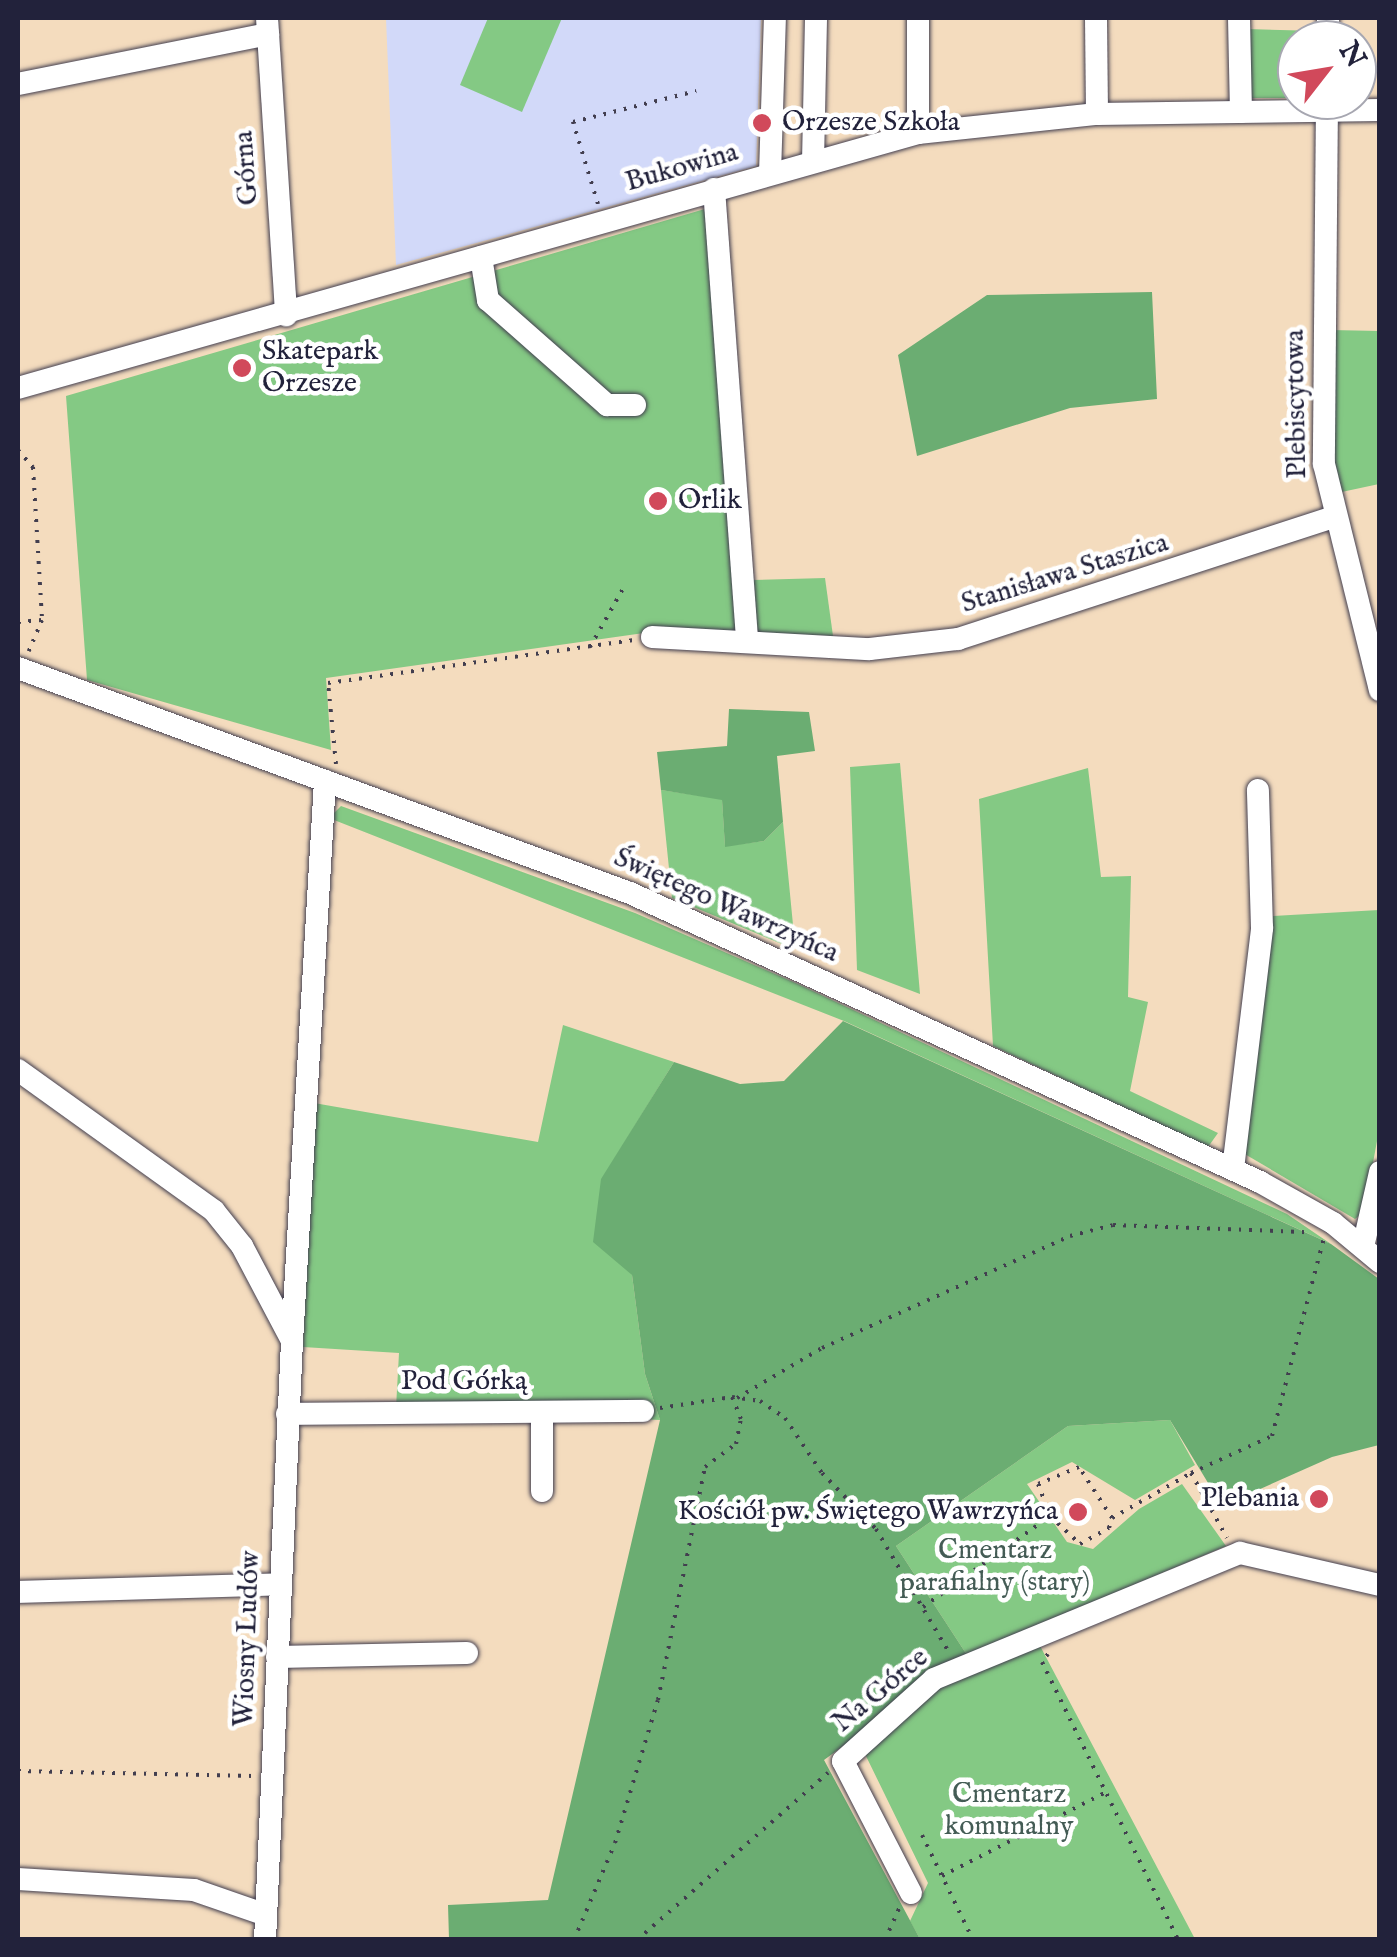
<!DOCTYPE html>
<html>
<head>
<meta charset="utf-8">
<style>
	body { margin:0 }
	#map { position:relative; width:1397px; height:1957px; overflow:hidden; background:#f4dcbe; font-family:"IM FELL English",serif }
	div>[style] { position:absolute }
	.built>* { inset:0; background:#d2d9f9 }
	.green>* { inset:0; background:#84c984 }
	.forest>* { inset:0; background:#6bad72 }
	.path>* { height:4px; margin-top:-2px; transform-origin:0; background:repeating-linear-gradient(90deg,#423e4f 0 2.5px,transparent 0 10.5px) }
	.roads { filter:drop-shadow(0 0 2px #423e4f) drop-shadow(0 0 2px #423e4f) }
	.minor>* { height:22px; margin:-11px; padding:0 11px; transform-origin:11px; border-radius:11px; background:#fff }
	.dots>* { width:28px; height:28px; translate:-50% -50%; box-sizing:border-box; border:5px solid #fff; border-radius:50% }
	span { translate:-50% -50%; white-space:nowrap; text-align:center; line-height:1.15; -webkit-text-stroke:9px #fff; paint-order:stroke }
	.poi-label { font-size:28px; color:#22223b }
	.left { translate:0 -50%; text-align:left }
	.right { translate:-100% -50%; text-align:right }
	.street-label { font-size:28px; color:#22223b }
	.park-label { font-size:28px; color:#445c55 }
	.frame { position:absolute; inset:0; border:20px solid #22223b; pointer-events:none }
	.north { position:absolute; left:1277px; top:20px; width:100px; height:100px; box-sizing:border-box; background:#fff; border:2px solid #a7a7b1; border-radius:50%; rotate:59deg; font-size:28px; font-weight:700; line-height:40px; text-align:center; color:#22223b }
	.north::after { content:''; display:block; margin:auto; width:35px; height:45px; background:#d1495b; clip-path:polygon(50% 0,100% 100%,50% 72%,0 100%) }
</style>
</head>
<body>
<div id="map">
	<div class="built">
		<div style="clip-path:polygon(386px 18px,761px 18px,756px 166px,396px 265px)"></div>
	</div>
	<div class="green">
		<div style="clip-path:polygon(488px 18px,562px 18px,522px 112px,460px 85px)"></div>
		<div style="clip-path:polygon(1247px 29px,1320px 31px,1319px 40px,1297px 40px,1297px 98px,1251px 98px)"></div>
		<div style="clip-path:polygon(715px 206px,747px 641px,651px 632px,326px 678px,331px 750px,87px 680px,66px 396px)"></div>
		<div style="clip-path:polygon(1330px 330px,1380px 331px,1379px 484px,1337px 493px,1329px 454px)"></div>
		<div style="clip-path:polygon(825px 578px,833px 636px,754px 633px,752px 580px)"></div>
		<div style="clip-path:polygon(900px 763px,920px 994px,857px 970px,850px 767px)"></div>
		<div style="clip-path:polygon(1088px 768px,1101px 877px,1131px 876px,1128px 997px,1148px 1002px,1130px 1091px,1218px 1133px,1208px 1147px,993px 1046px,979px 799px)"></div>
		<div style="clip-path:polygon(661px 790px,722px 799px,725px 846px,764px 841px,783px 822px,794px 935px,789px 947px,672px 898px)"></div>
		<div style="clip-path:polygon(341px 806px,635px 913px,798px 984px,1287px 1214px,1331px 1244px,844px 1021px,329px 818px)"></div>
		<div style="clip-path:polygon(1379px 910px,1379px 1130px,1364px 1212px,1355px 1219px,1243px 1153px,1273px 916px)"></div>
		<div style="clip-path:polygon(563px 1025px,674px 1062px,602px 1179px,632px 1275px,645px 1374px,660px 1420px,396px 1408px,399px 1353px,303px 1347px,314px 1103px,538px 1142px)"></div>
		<div style="clip-path:polygon(1170px 1420px,1195px 1465px,1135px 1500px,1072px 1462px,1027px 1484px,1067px 1542px,1093px 1549px,1139px 1509px,1182px 1484px,1226px 1546px,967px 1655px,896px 1546px,1068px 1426px)"></div>
		<div style="clip-path:polygon(1038px 1642px,1195px 1939px,920px 1939px,910px 1921px,928px 1883px,865px 1754px,937px 1686px)"></div>
	</div>
	<div class="forest">
		<div style="clip-path:polygon(1152px 292px,1157px 399px,1070px 408px,917px 456px,898px 355px,987px 295px)"></div>
		<div style="clip-path:polygon(729px 709px,809px 712px,815px 751px,777px 756px,783px 822px,764px 841px,725px 847px,722px 800px,661px 790px,657px 752px,727px 746px)"></div>
		<div style="clip-path:polygon(843px 1021px,1331px 1244px,1379px 1279px,1379px 1445px,1332px 1457px,1222px 1506px,1170px 1420px,1068px 1426px,896px 1546px,967px 1655px,824px 1760px,920px 1939px,449px 1939px,448px 1905px,548px 1900px,660px 1420px,645px 1374px,632px 1275px,593px 1242px,601px 1179px,674px 1062px,740px 1084px,784px 1081px)"></div>
	</div>
	<div class="path">
		<div style="left:598px;top:204px;width:86px;rotate:-107deg"></div>
		<div style="left:573px;top:122px;width:127px;rotate:-14.1deg"></div>
		<div style="left:18px;top:450px;width:23px;rotate:49deg"></div>
		<div style="left:33px;top:467px;width:153px;rotate:86.6deg"></div>
		<div style="left:42px;top:620px;width:34px;rotate:113deg"></div>
		<div style="left:18px;top:622px;width:24px;rotate:-5deg"></div>
		<div style="left:590px;top:647px;width:69px;rotate:-60.5deg"></div>
		<div style="left:336px;top:764px;width:81px;rotate:-95.6deg"></div>
		<div style="left:328px;top:683px;width:309px;rotate:-8deg"></div>
		<div style="left:737px;top:1398px;width:99px;rotate:-30.5deg"></div>
		<div style="left:822px;top:1348px;width:272px;rotate:-24.3deg"></div>
		<div style="left:1070px;top:1236px;width:44px;rotate:-14.3deg"></div>
		<div style="left:1113px;top:1225px;width:195px;rotate:2.1deg"></div>
		<div style="left:660px;top:1408px;width:73px;rotate:-8.7deg"></div>
		<div style="left:732px;top:1397px;width:28px;rotate:8deg"></div>
		<div style="left:760px;top:1401px;width:30px;rotate:34deg"></div>
		<div style="left:785px;top:1418px;width:66px;rotate:56.1deg"></div>
		<div style="left:822px;top:1473px;width:78px;rotate:46deg"></div>
		<div style="left:876px;top:1529px;width:145px;rotate:59.4deg"></div>
		<div style="left:1191px;top:1473px;width:89px;rotate:-24.6deg"></div>
		<div style="left:1272px;top:1436px;width:202px;rotate:-75.3deg"></div>
		<div style="left:1112px;top:1518px;width:91px;rotate:-29.7deg"></div>
		<div style="left:1191px;top:1473px;width:74px;rotate:61deg"></div>
		<div style="left:923px;top:1607px;width:156px;rotate:-35.6deg"></div>
		<div style="left:1050px;top:1516px;width:41px;rotate:43deg"></div>
		<div style="left:1080px;top:1544px;width:33px;rotate:-29deg"></div>
		<div style="left:1109px;top:1528px;width:10px;rotate:-73deg"></div>
		<div style="left:1112px;top:1518px;width:61px;rotate:-122.9deg"></div>
		<div style="left:1079px;top:1467px;width:44px;rotate:157.5deg"></div>
		<div style="left:1038px;top:1484px;width:34px;rotate:69deg"></div>
		<div style="left:1048px;top:1654px;width:10px;rotate:127deg"></div>
		<div style="left:1042px;top:1662px;width:309px;rotate:63.9deg"></div>
		<div style="left:18px;top:1771px;width:236px;rotate:1.2deg"></div>
		<div style="left:922px;top:1835px;width:117px;rotate:64.1deg"></div>
		<div style="left:942px;top:1876px;width:184px;rotate:-27.1deg"></div>
		<div style="left:574px;top:1940px;width:105px;rotate:-67.1deg"></div>
		<div style="left:615px;top:1843px;width:149px;rotate:-73.3deg"></div>
		<div style="left:658px;top:1700px;width:238px;rotate:-78.6deg"></div>
		<div style="left:705px;top:1467px;width:39px;rotate:-37deg"></div>
		<div style="left:736px;top:1444px;width:25px;rotate:-79deg"></div>
		<div style="left:741px;top:1419px;width:24px;rotate:-112deg"></div>
		<div style="left:637px;top:1940px;width:254px;rotate:-41.2deg"></div>
		<div style="left:885px;top:1940px;width:35px;rotate:-66deg"></div>
	</div>
	<div class="roads">
		<div class="minor">
			<div style="left:267px;top:18px;width:298px;rotate:86.3deg"></div>
			<div style="left:1096px;top:18px;width:96px;rotate:89.4deg"></div>
			<div style="left:1239px;top:18px;width:94px;rotate:88.8deg"></div>
			<div style="left:1327px;top:40px;width:22px;rotate:-87deg"></div>
			<div style="left:18px;top:84px;width:255px;rotate:-11.3deg"></div>
			<div style="left:1327px;top:100px;width:364px;rotate:90.5deg"></div>
			<div style="left:1324px;top:464px;width:233px;rotate:76.1deg"></div>
			<div style="left:918px;top:133px;width:115px;rotate:-90deg"></div>
			<div style="left:813px;top:162px;width:144px;rotate:-88.8deg"></div>
			<div style="left:770px;top:174px;width:156px;rotate:-88.2deg"></div>
			<div style="left:714px;top:189px;width:453px;rotate:85.8deg"></div>
			<div style="left:481px;top:257px;width:44px;rotate:80.8deg"></div>
			<div style="left:488px;top:300px;width:159px;rotate:41.4deg"></div>
			<div style="left:607px;top:405px;width:28px"></div>
			<div style="left:18px;top:388px;width:935px;rotate:-15.82deg"></div>
			<div style="left:918px;top:133px;width:180px;rotate:-6.1deg"></div>
			<div style="left:1097px;top:114px;width:283px;rotate:-0.8deg"></div>
			<div style="left:652px;top:637px;width:218px;rotate:3.2deg"></div>
			<div style="left:870px;top:649px;width:89px;rotate:-6.5deg"></div>
			<div style="left:958px;top:639px;width:394px;rotate:-18deg"></div>
			<div style="left:18px;top:668px;width:652px;rotate:20.19deg"></div>
			<div style="left:630px;top:893px;width:693px;rotate:24.64deg"></div>
			<div style="left:1260px;top:1182px;width:84px;rotate:29.3deg"></div>
			<div style="left:1333px;top:1223px;width:61px;rotate:39.7deg"></div>
			<div style="left:18px;top:1070px;width:241px;rotate:35.7deg"></div>
			<div style="left:214px;top:1211px;width:45px;rotate:51.3deg"></div>
			<div style="left:242px;top:1246px;width:107px;rotate:62.2deg"></div>
			<div style="left:292px;top:1341px;width:600px;rotate:92.58deg"></div>
			<div style="left:1233px;top:1169px;width:243px;rotate:-83.1deg"></div>
			<div style="left:1262px;top:928px;width:138px;rotate:-91.7deg"></div>
			<div style="left:1363px;top:1247px;width:77px;rotate:-77.2deg"></div>
			<div style="left:292px;top:1341px;width:561px;rotate:-86.63deg"></div>
			<div style="left:542px;top:1412px;width:79px;rotate:90deg"></div>
			<div style="left:287px;top:1414px;width:356px;rotate:-0.5deg"></div>
			<div style="left:18px;top:1592px;width:262px;rotate:-1.7deg"></div>
			<div style="left:277px;top:1657px;width:190px;rotate:-1.2deg"></div>
			<div style="left:18px;top:1879px;width:176px;rotate:3.6deg"></div>
			<div style="left:194px;top:1890px;width:76px;rotate:19.1deg"></div>
			<div style="left:911px;top:1893px;width:148px;rotate:-117.3deg"></div>
			<div style="left:843px;top:1761px;width:122px;rotate:-42deg"></div>
			<div style="left:934px;top:1679px;width:331px;rotate:-22.4deg"></div>
			<div style="left:1240px;top:1553px;width:144px;rotate:12.9deg"></div>
		</div>
	</div>
	<div class="dots">
		<div style="left:762px;top:123px;background:#d1495b"></div>
		<div style="left:242px;top:368px;background:#d1495b"></div>
		<div style="left:658px;top:501px;background:#d1495b"></div>
		<div style="left:1319px;top:1499px;background:#d1495b"></div>
		<div style="left:1078px;top:1512px;background:#d1495b"></div>
	</div>
	<div class="poi-label">
		<span class="left" style="left:782px;top:123px">Orzesze Szkoła</span>
		<span class="left" style="left:262px;top:368px">Skatepark<br>Orzesze</span>
		<span class="left" style="left:678px;top:501px">Orlik</span>
		<span class="right" style="left:1299px;top:1499px">Plebania</span>
		<span class="right" style="left:1058px;top:1512px">Kościół pw. Świętego Wawrzyńca</span>
	</div>
	<div class="street-label">
		<span style="left:247px;top:168px;rotate:-94deg">Górna</span>
		<span style="left:682px;top:168px;rotate:-16deg">Bukowina</span>
		<span style="left:1297px;top:404px;rotate:-91deg">Plebiscytowa</span>
		<span style="left:1065px;top:574px;rotate:-17deg">Stanisława Staszica</span>
		<span style="left:726px;top:906px;rotate:24deg">Świętego Wawrzyńca</span>
		<span style="left:464px;top:1382px">Pod Górką</span>
		<span style="left:248px;top:1639px;rotate:-88deg">Wiosny Ludów</span>
		<span style="left:881px;top:1691px;rotate:-40deg">Na Górce</span>
	</div>
	<div class="park-label">
		<span style="left:995px;top:1567px">Cmentarz<br>parafialny (stary)</span>
		<span style="left:1009px;top:1811px">Cmentarz<br>komunalny</span>
	</div>
	<div class="frame"></div>
	<div class="north">N</div>
</div>
</body>
</html>
